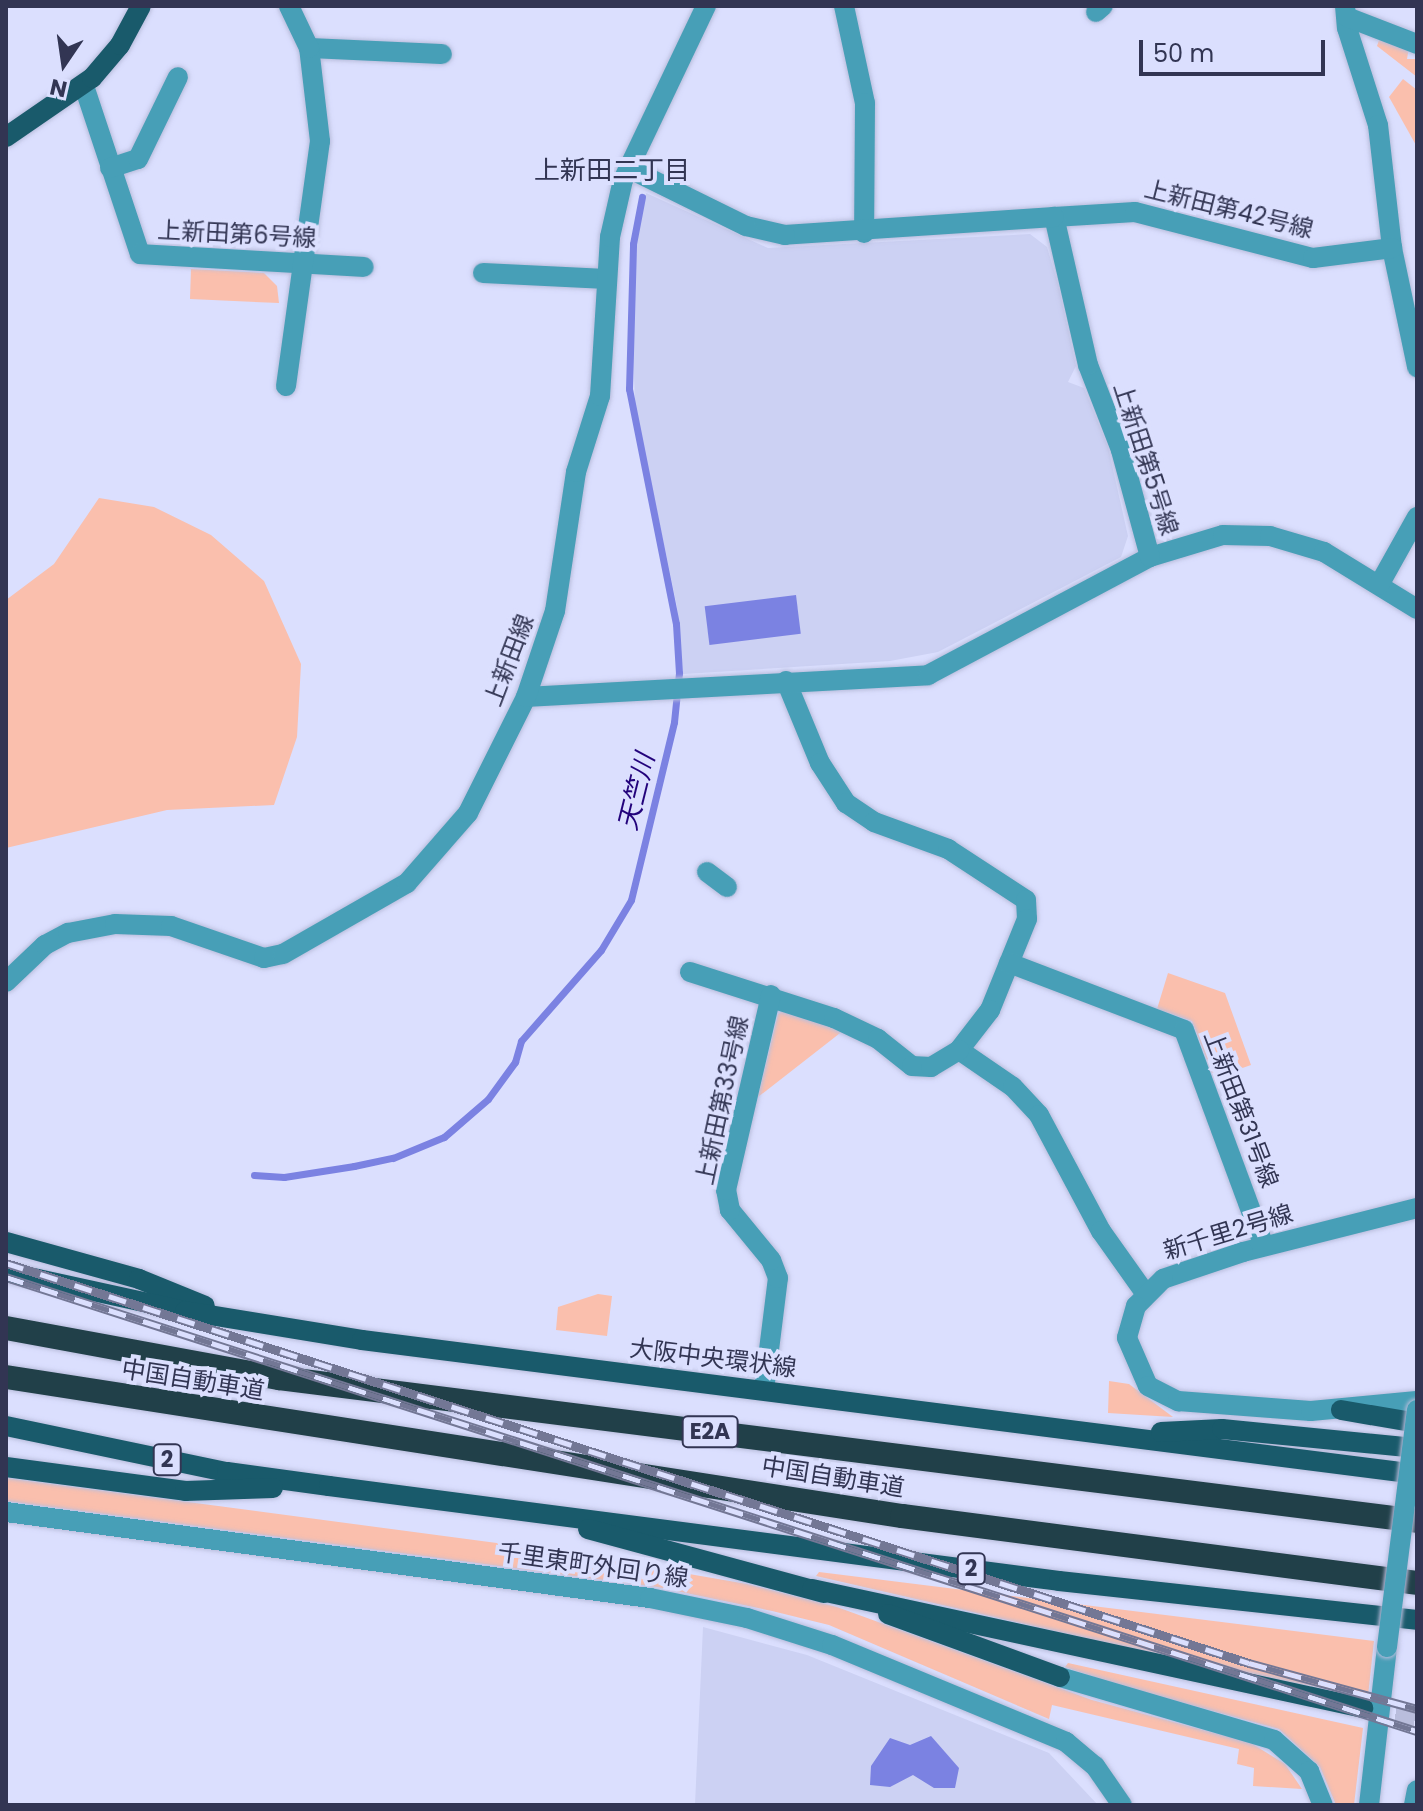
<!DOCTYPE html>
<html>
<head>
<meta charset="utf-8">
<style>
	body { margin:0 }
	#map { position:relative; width:1423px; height:1811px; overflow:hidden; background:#dbdffe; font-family:Poppins,"Noto Sans JP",sans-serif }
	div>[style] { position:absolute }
	.built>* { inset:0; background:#ccd1f3 }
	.green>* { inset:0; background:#fabfad }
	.water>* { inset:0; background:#7b82e2; transform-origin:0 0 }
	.stream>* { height:7px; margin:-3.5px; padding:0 3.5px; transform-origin:3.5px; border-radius:3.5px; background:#7b82e2 }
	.major-tunnel>* { height:20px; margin-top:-10px; transform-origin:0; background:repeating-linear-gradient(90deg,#b9bddc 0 20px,transparent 0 30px) }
	.roads { filter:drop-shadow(0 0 2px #b9bddc) drop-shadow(0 0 2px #b9bddc) }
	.minor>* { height:20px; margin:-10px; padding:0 10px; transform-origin:10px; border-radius:10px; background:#479fb7 }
	.major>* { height:20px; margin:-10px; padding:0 10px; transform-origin:10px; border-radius:10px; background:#195a6b }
	.highway>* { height:24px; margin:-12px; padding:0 12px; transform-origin:12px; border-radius:12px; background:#214049 }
	.rail>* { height:9px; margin-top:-4.5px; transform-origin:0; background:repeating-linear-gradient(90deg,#dbdffe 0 18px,#737795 0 36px); box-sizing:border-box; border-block:2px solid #737795 }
	.bridges { filter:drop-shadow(0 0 2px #b9bddc) drop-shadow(0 0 2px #b9bddc) }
	.minor-bridge>* { height:20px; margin:-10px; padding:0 10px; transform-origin:10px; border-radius:10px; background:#479fb7 }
	span { translate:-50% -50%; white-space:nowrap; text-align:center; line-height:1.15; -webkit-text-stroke:8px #dbdffe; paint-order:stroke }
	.shield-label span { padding:2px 6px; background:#dbdffe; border:2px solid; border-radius:6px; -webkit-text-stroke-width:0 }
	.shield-label { font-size:22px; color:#323553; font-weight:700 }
	.street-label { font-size:24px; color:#323553 }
	.neighbourhood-label { font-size:26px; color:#323553 }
	.water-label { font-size:26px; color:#22027b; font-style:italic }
	.frame { position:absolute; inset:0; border:8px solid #323553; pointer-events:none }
	.north { position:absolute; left:24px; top:24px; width:80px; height:80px; -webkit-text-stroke:6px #dbdffe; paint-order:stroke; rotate:193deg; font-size:22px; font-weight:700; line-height:32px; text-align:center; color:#323553 }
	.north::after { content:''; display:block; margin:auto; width:28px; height:36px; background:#323553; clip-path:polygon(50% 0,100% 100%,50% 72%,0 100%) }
	.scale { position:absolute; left:1139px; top:40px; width:186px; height:36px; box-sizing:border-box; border:4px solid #323553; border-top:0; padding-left:10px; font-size:24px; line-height:28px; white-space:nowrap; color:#323553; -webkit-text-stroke:6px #dbdffe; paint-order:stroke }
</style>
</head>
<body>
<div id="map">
	<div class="built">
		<div style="clip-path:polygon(646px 193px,768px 248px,1030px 234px,1047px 247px,1058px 284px,1076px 366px,1068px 382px,1084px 388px,1108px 447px,1128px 536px,1121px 557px,938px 652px,890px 661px,683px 674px,677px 607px,635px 405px,632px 319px,636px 245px)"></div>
		<div style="clip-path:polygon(703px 1627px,807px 1655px,1049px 1753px,1098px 1805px,695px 1805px)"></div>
	</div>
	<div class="green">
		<div style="clip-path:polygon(1379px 40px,1409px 47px,1407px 59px,1417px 59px,1417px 77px,1377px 46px)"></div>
		<div style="clip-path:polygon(1403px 79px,1417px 90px,1417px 147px,1389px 97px)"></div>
		<div style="clip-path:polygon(191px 269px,264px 273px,277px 286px,279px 303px,190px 299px)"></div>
		<div style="clip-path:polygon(99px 498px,154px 507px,211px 535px,264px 581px,301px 664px,297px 737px,274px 805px,167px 810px,6px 848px,6px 600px,54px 564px)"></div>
		<div style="clip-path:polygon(1168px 973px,1225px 993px,1251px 1065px,1214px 1078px,1192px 1021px,1157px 1009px)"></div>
		<div style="clip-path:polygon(787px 1009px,844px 1030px,758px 1097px,778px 1014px)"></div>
		<div style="clip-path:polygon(598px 1294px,612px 1296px,607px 1336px,556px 1330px,558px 1307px)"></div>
		<div style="clip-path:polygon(1109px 1381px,1129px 1384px,1173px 1417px,1108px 1413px)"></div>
		<div style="clip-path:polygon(6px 1478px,550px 1550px,747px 1584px,837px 1607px,1092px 1700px,1251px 1743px,1285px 1764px,1302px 1789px,1253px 1786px,1254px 1768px,1237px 1764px,1239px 1749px,1052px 1705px,1049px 1719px,829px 1625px,772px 1611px,657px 1587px,6px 1501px)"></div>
		<div style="clip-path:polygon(819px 1572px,1374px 1641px,1368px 1696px,1234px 1672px,816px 1576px)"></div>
		<div style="clip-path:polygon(1068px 1663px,1363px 1728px,1354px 1805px,1336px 1805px,1320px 1767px,1279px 1729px,1121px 1686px,1065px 1667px)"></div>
	</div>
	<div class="water">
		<div style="left:796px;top:595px;width:39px;height:92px;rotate:83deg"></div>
		<div style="clip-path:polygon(931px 1736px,959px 1768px,955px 1788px,934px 1788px,913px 1775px,890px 1787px,870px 1785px,871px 1766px,890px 1738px,910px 1745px)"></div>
	</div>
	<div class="stream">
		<div style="left:254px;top:1175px;width:30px;rotate:4deg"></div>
		<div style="left:284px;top:1177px;width:71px;rotate:-8.9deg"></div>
		<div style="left:354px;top:1166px;width:40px;rotate:-12deg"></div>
		<div style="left:393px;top:1158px;width:55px;rotate:-22.4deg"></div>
		<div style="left:444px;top:1137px;width:58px;rotate:-40.8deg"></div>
		<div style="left:488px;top:1099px;width:46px;rotate:-53.9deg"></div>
		<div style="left:515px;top:1062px;width:22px;rotate:-74deg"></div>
		<div style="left:521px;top:1041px;width:121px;rotate:-48.7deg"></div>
		<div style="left:601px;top:950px;width:58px;rotate:-59deg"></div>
		<div style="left:631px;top:900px;width:183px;rotate:-76.4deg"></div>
		<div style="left:674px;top:722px;width:49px;rotate:-84.2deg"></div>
		<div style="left:679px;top:673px;width:49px;rotate:-93.5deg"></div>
		<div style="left:676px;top:624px;width:240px;rotate:-101.3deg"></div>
		<div style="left:629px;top:389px;width:145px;rotate:-88.4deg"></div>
		<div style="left:633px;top:244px;width:48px;rotate:-79.2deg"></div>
	</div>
	<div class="major-tunnel">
		<div style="left:1366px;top:1708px;width:52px;rotate:8.9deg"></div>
	</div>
	<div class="roads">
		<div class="minor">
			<div style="left:844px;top:6px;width:99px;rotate:77.8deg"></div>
			<div style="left:865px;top:103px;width:130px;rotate:90.4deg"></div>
			<div style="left:1345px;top:6px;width:22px;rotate:85deg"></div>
			<div style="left:1347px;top:28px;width:102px;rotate:72.3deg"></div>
			<div style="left:1378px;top:125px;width:124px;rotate:83.5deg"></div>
			<div style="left:1392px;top:248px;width:122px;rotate:78.1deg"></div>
			<div style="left:1096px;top:12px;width:9px;rotate:-41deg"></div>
			<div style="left:1347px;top:17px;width:75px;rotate:21.1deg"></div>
			<div style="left:309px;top:48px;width:133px;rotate:2.6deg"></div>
			<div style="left:84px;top:86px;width:177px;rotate:71.6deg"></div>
			<div style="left:140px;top:254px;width:224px;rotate:3.3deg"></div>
			<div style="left:110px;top:168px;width:29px;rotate:-18deg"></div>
			<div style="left:138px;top:159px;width:91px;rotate:-64deg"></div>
			<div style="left:1054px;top:217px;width:81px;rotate:-3.5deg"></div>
			<div style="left:1135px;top:212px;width:184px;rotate:14.5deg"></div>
			<div style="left:1313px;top:258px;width:80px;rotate:-7.2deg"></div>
			<div style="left:483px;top:273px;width:124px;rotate:2.8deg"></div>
			<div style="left:286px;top:386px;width:247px;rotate:-82.1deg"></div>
			<div style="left:320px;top:141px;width:94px;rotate:-96.7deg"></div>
			<div style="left:309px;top:48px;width:47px;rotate:-115.5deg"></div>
			<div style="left:1150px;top:557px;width:76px;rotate:-16.8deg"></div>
			<div style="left:1223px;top:535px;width:47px;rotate:1.2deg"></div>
			<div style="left:1270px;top:536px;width:56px;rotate:16.5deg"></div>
			<div style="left:1324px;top:552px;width:109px;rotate:31.5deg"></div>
			<div style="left:1379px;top:585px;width:78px;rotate:-60.8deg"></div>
			<div style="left:786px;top:681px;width:89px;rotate:67.5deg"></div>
			<div style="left:820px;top:763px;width:48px;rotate:57deg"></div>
			<div style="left:846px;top:803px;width:34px;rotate:34deg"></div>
			<div style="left:874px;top:822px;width:79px;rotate:20deg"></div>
			<div style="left:948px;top:849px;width:93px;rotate:33.2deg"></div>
			<div style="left:1026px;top:900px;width:19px;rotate:87deg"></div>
			<div style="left:1027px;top:919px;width:98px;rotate:112.1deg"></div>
			<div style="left:990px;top:1010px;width:51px;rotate:127.8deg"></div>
			<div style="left:959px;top:1050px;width:65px;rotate:34.4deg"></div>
			<div style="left:1013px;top:1087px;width:38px;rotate:47deg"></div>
			<div style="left:1039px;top:1115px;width:132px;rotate:61.9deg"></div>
			<div style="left:1101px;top:1231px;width:76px;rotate:54.6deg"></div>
			<div style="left:526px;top:697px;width:403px;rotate:-3.1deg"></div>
			<div style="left:928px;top:675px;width:251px;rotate:-28deg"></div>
			<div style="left:1150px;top:557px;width:111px;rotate:-105.2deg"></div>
			<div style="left:1121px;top:450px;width:91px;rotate:-111.2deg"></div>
			<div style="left:1088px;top:365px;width:152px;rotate:-102.9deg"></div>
			<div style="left:1054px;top:217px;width:270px;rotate:176.2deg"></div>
			<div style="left:785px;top:235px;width:40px;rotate:-167deg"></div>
			<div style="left:746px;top:226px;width:131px;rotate:-153.8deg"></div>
			<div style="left:707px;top:872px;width:25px;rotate:37deg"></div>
			<div style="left:1009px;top:963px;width:187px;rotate:20.9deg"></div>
			<div style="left:1184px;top:1030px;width:230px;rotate:69.7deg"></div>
			<div style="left:690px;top:972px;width:151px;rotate:17.7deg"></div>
			<div style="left:834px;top:1018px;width:49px;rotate:25.5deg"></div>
			<div style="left:878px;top:1039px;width:43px;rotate:38.5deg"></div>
			<div style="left:912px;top:1066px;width:19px;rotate:3deg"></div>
			<div style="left:931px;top:1067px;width:33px;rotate:-31deg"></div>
			<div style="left:6px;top:982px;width:54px;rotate:-43.5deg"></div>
			<div style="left:45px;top:945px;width:26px;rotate:-28deg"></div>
			<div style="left:68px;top:933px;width:48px;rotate:-10.8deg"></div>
			<div style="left:115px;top:924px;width:56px;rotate:2deg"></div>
			<div style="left:171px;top:926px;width:98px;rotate:19deg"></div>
			<div style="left:264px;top:958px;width:19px;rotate:-12deg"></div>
			<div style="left:283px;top:954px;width:143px;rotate:-29.8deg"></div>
			<div style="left:407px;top:883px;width:93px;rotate:-48.9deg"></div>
			<div style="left:468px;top:813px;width:130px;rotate:-63.4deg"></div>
			<div style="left:526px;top:697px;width:91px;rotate:-71.4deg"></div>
			<div style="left:555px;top:611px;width:141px;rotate:-81.4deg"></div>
			<div style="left:576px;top:472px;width:80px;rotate:-72.5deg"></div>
			<div style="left:600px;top:396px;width:159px;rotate:-86.4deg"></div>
			<div style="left:610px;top:237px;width:58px;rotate:-77.2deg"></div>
			<div style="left:623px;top:180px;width:193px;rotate:-64.5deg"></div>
			<div style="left:1417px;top:1208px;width:179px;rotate:165.8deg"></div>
			<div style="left:1243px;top:1252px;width:84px;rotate:161.4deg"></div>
			<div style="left:1163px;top:1279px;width:38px;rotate:135deg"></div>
			<div style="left:1136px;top:1306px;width:33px;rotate:106deg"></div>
			<div style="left:1127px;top:1338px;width:52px;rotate:66.4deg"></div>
			<div style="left:1148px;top:1386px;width:34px;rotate:27deg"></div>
			<div style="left:1178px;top:1401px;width:133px;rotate:4.3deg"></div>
			<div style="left:1311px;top:1411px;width:106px;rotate:-5.4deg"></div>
			<div style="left:764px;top:1390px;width:113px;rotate:-82.9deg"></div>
			<div style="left:778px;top:1278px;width:19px;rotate:-111deg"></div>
			<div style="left:771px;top:1260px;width:65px;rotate:-129.4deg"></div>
			<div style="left:730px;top:1210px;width:20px;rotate:-101deg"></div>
			<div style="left:726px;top:1190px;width:200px;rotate:-77deg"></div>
			<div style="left:6px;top:1512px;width:650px;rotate:7.61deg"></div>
			<div style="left:650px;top:1598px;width:99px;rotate:11.7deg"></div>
			<div style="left:747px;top:1618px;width:89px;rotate:17.6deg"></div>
			<div style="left:832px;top:1645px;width:253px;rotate:22.5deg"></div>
			<div style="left:1066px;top:1742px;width:38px;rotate:40deg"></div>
			<div style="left:1095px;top:1766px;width:47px;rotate:55.3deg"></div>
			<div style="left:1060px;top:1677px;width:223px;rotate:16.4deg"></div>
			<div style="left:1274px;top:1740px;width:47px;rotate:41.5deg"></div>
			<div style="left:1309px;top:1771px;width:37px;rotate:68deg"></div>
			<div style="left:1369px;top:1805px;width:159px;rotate:-83.5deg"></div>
			<div style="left:1414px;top:1805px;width:15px;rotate:-79deg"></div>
		</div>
		<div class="major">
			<div style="left:6px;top:137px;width:104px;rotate:-34.5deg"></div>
			<div style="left:92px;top:78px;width:43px;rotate:-49.7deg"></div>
			<div style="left:120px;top:45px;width:44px;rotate:-61.7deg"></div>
			<div style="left:6px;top:1242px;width:138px;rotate:15.5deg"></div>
			<div style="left:139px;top:1279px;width:71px;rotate:22.2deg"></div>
			<div style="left:6px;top:1272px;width:183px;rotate:12.3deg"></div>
			<div style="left:185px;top:1311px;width:179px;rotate:9.3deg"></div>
			<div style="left:362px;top:1340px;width:1063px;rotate:7.24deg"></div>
			<div style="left:1341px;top:1410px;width:77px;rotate:9.7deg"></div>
			<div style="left:6px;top:1426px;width:226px;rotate:11.8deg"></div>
			<div style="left:227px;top:1472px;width:103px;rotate:7.8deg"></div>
			<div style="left:329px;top:1486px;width:736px;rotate:7.41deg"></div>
			<div style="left:1059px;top:1581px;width:360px;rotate:6.2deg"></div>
			<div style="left:1161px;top:1432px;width:61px;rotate:-2.8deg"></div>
			<div style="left:1222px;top:1429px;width:196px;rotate:5.6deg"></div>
			<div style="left:6px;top:1467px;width:181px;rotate:7.6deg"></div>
			<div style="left:185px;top:1491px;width:88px;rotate:-2deg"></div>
			<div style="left:588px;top:1529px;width:244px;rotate:15.2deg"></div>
			<div style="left:812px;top:1589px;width:564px;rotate:12.19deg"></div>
			<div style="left:888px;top:1614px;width:183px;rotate:20.1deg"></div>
		</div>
		<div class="highway">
			<div style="left:6px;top:1328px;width:278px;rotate:10.4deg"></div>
			<div style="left:279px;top:1378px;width:1147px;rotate:7.16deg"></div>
			<div style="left:6px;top:1377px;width:907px;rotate:8.82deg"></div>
			<div style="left:902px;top:1516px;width:519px;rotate:7.41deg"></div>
		</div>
	</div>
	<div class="rail">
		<div style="left:6px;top:1263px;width:1306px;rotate:17.84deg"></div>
		<div style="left:1249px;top:1663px;width:174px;rotate:15.3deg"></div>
		<div style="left:6px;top:1277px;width:1482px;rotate:17.84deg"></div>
	</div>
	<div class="bridges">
		<div class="minor-bridge">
			<div style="left:1387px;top:1647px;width:239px;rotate:-82.8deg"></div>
		</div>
	</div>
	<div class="shield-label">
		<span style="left:710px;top:1432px">E2A</span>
		<span style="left:167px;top:1460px">2</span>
		<span style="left:971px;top:1569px">2</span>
	</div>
	<div class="street-label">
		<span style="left:1229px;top:209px;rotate:14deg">上新田第42号線</span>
		<span style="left:237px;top:234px;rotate:3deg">上新田第6号線</span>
		<span style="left:1146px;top:459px;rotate:72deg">上新田第5号線</span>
		<span style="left:509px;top:660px;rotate:-69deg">上新田線</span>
		<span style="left:722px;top:1100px;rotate:-78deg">上新田第33号線</span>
		<span style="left:1241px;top:1109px;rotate:69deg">上新田第31号線</span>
		<span style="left:1228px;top:1232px;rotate:-17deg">新千里2号線</span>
		<span style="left:713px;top:1358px;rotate:7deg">大阪中央環状線</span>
		<span style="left:193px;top:1380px;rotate:9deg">中国自動車道</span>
		<span style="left:833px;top:1477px;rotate:9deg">中国自動車道</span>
		<span style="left:593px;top:1565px;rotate:8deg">千里東町外回り線</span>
	</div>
	<div class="neighbourhood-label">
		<span style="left:612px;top:171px">上新田二丁目</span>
	</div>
	<div class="water-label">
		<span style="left:637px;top:792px;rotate:-76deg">天竺川</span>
	</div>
	<div class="frame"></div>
	<div class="north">N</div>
	<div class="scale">50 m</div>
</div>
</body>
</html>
